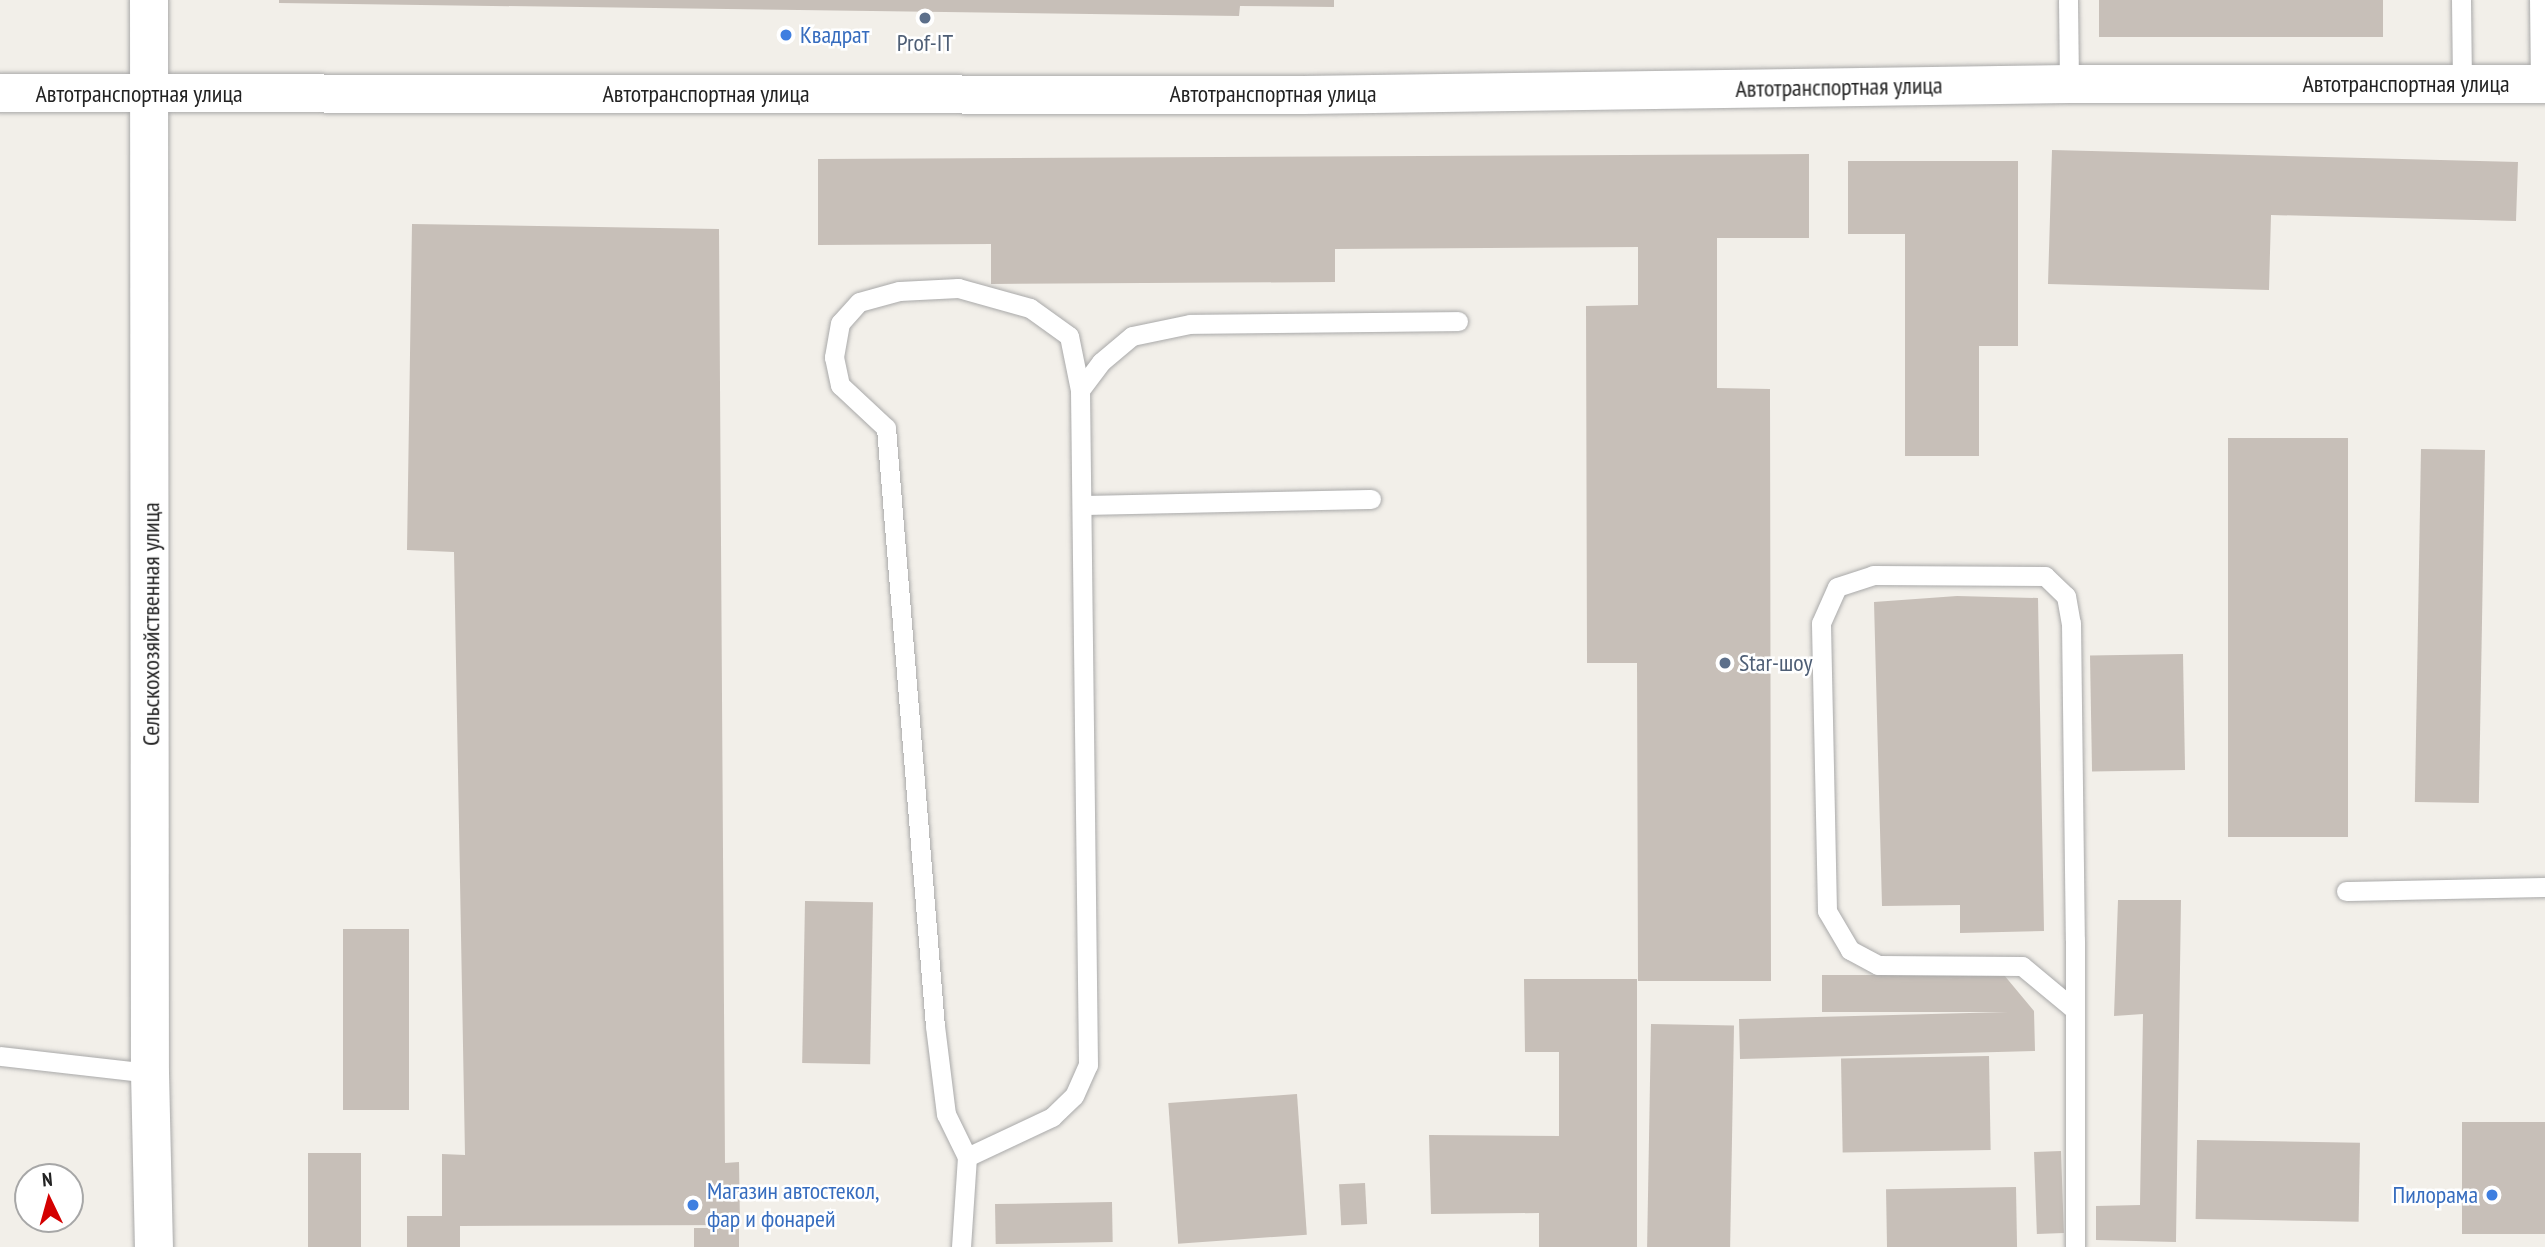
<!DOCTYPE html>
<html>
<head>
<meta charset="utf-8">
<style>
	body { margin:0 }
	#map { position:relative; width:2545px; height:1247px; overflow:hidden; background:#f2efe9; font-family:"PT Sans Narrow",sans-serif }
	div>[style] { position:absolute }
	.building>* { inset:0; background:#c7bfb8; transform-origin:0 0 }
	.roads { filter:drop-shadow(0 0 2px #a9a9a9) drop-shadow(0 0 2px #a9a9a9) }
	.lane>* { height:19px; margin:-9.5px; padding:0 9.5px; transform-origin:9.5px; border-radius:9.5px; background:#fff }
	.street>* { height:38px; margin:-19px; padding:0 19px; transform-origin:19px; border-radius:19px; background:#fff }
	.dots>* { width:19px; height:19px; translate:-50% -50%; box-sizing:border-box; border:4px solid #fff; border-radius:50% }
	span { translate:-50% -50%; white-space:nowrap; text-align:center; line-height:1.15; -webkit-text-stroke:5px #fff; paint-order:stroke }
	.shop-label { font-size:24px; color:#366cbe }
	.left { translate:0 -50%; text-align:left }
	.right { translate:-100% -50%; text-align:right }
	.service-label { font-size:24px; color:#4e5e75 }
	.street-label { font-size:24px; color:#222 }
	.north { position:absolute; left:14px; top:1163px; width:70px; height:70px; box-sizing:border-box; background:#fff; border:2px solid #a7a7a7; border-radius:50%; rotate:355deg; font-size:19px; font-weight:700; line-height:28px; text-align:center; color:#222 }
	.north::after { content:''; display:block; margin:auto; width:24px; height:32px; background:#d40000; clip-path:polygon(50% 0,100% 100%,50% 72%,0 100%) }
</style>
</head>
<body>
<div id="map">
	<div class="building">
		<div style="clip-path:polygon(279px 0,1334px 0,1334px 7px,1240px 6px,1239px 16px,279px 3px)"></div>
		<div style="left:2099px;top:0;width:284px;height:37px"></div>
		<div style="clip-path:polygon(2052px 150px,2518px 162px,2516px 221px,2271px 215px,2269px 290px,2048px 284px)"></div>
		<div style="clip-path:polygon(1809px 154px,1809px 238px,1717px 238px,1717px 388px,1770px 389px,1771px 981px,1638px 981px,1637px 663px,1587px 663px,1586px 306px,1638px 305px,1638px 247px,1335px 249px,1335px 282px,991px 284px,991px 244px,818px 245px,818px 159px)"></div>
		<div style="clip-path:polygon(1848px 161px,2018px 161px,2018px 346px,1979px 346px,1979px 456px,1905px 456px,1905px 234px,1848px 234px)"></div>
		<div style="clip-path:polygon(412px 224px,719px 229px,725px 1163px,739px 1162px,740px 1225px,460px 1226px,460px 1247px,407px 1247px,407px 1216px,442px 1216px,442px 1154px,465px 1155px,454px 552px,407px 550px)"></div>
		<div style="left:2228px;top:438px;width:120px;height:399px"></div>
		<div style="left:2421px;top:449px;width:64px;height:353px;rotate:1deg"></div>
		<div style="clip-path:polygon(1957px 596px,2038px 598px,2044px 931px,1960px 933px,1960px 905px,1882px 906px,1874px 602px)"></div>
		<div style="left:2183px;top:654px;width:116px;height:93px;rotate:89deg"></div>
		<div style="clip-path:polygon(2118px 900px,2181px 900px,2176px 1242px,2096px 1240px,2096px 1206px,2140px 1205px,2143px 1014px,2114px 1016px)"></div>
		<div style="left:805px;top:901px;width:68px;height:162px;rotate:1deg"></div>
		<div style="left:343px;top:929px;width:66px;height:181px"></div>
		<div style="clip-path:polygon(1822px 975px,2004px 975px,2034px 1011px,2035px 1051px,1740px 1059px,1739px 1019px,2008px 1012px,1822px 1012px)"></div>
		<div style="clip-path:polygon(1524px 979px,1637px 979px,1637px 1247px,1539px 1247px,1539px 1213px,1431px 1214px,1429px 1135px,1559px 1136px,1559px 1052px,1525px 1052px)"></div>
		<div style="left:1651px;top:1024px;width:83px;height:223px;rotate:1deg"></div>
		<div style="left:1989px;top:1056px;width:94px;height:148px;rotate:89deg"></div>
		<div style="left:1297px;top:1094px;width:141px;height:129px;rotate:86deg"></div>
		<div style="left:2545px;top:1122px;width:112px;height:83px;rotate:90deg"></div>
		<div style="left:2197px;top:1140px;width:163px;height:79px;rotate:1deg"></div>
		<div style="left:2061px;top:1151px;width:82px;height:27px;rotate:88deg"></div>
		<div style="left:361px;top:1153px;width:94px;height:53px;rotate:90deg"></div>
		<div style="left:1365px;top:1183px;width:41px;height:26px;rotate:87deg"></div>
		<div style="left:2016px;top:1187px;width:60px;height:130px;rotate:89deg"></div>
		<div style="left:1112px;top:1202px;width:40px;height:117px;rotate:89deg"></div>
		<div style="left:694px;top:1228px;width:45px;height:19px"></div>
	</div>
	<div class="roads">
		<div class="lane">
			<div style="left:2068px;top:0;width:84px;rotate:89.3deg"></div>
			<div style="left:2461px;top:0;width:84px;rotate:89.3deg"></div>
			<div style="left:2539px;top:0;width:84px;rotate:89.3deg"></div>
			<div style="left:1080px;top:390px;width:35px;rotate:-53deg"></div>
			<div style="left:1101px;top:362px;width:40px;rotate:-40deg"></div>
			<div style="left:1132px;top:336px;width:59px;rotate:-11.7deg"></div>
			<div style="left:1190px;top:324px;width:268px;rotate:-0.6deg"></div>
			<div style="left:1082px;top:505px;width:289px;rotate:-1.2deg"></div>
			<div style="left:2346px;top:891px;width:199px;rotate:-1.2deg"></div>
			<div style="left:2075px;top:1010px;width:69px;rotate:-140.3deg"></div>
			<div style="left:2022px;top:966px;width:144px;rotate:-179.6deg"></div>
			<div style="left:1878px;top:965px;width:32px;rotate:-152deg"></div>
			<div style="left:1850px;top:950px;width:45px;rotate:-120.5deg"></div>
			<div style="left:1827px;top:911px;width:288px;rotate:-91.2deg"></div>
			<div style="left:1821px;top:623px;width:39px;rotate:-66deg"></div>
			<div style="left:1837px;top:587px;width:38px;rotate:-18deg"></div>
			<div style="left:1873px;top:575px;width:172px;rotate:0.3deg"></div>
			<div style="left:2045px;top:576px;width:29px;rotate:44deg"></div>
			<div style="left:2066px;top:596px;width:27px;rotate:80deg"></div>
			<div style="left:2071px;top:623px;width:317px;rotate:89.3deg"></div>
			<div style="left:2075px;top:940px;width:307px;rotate:90deg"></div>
			<div style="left:0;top:1056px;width:151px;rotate:6.5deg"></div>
			<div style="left:961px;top:1247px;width:90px;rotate:-86.2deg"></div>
			<div style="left:967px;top:1157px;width:94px;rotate:-25.2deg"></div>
			<div style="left:1052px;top:1117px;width:30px;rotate:-44deg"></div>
			<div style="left:1074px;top:1096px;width:34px;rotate:-66deg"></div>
			<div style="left:1088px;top:1065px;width:675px;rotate:-90.68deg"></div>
			<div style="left:1080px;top:390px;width:55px;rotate:-101.5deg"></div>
			<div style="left:1069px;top:336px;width:48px;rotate:-144.3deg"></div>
			<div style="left:1030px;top:308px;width:75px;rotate:-164.5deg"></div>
			<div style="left:958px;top:288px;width:59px;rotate:177.1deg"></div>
			<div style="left:899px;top:291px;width:41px;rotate:164.6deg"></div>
			<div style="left:859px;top:302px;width:28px;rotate:132deg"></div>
			<div style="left:840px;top:323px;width:35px;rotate:100deg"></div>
			<div style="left:834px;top:357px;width:29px;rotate:78deg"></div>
			<div style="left:840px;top:385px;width:63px;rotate:43.1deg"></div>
			<div style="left:886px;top:428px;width:600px;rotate:85.32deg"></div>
			<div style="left:935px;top:1026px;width:89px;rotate:82.9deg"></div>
			<div style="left:946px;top:1114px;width:48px;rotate:64deg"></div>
		</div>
		<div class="street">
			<div style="left:149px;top:0;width:1073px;rotate:89.95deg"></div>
			<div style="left:150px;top:1073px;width:174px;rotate:88.7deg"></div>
			<div style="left:0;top:93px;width:1303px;rotate:0.09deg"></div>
			<div style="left:1303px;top:95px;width:766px;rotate:-0.82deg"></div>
			<div style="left:2069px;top:84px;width:476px"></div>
		</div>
	</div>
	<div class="dots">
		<div style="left:925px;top:18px;background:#5c6f8a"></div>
		<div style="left:786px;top:35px;background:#3f7fe0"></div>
		<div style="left:1725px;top:663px;background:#5c6f8a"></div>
		<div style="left:2492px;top:1195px;background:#3f7fe0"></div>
		<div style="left:693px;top:1205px;background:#3f7fe0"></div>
	</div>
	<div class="shop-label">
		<span class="left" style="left:800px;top:35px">Квадрат</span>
		<span class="left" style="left:707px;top:1205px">Магазин автостекол,<br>фар и фонарей</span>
		<span class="right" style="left:2478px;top:1195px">Пилорама</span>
	</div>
	<div class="service-label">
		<span style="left:925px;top:43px">Prof-IT</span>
		<span class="left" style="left:1739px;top:663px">Star-шоу</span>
	</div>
	<div class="street-label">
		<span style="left:2406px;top:84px">Автотранспортная улица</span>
		<span style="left:1839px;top:87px;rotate:-1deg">Автотранспортная улица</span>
		<span style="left:139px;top:94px">Автотранспортная улица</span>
		<span style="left:706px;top:94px">Автотранспортная улица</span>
		<span style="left:1273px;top:94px">Автотранспортная улица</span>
		<span style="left:151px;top:624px;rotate:-90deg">Сельскохозяйственная улица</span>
	</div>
	<div class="north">N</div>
</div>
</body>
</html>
